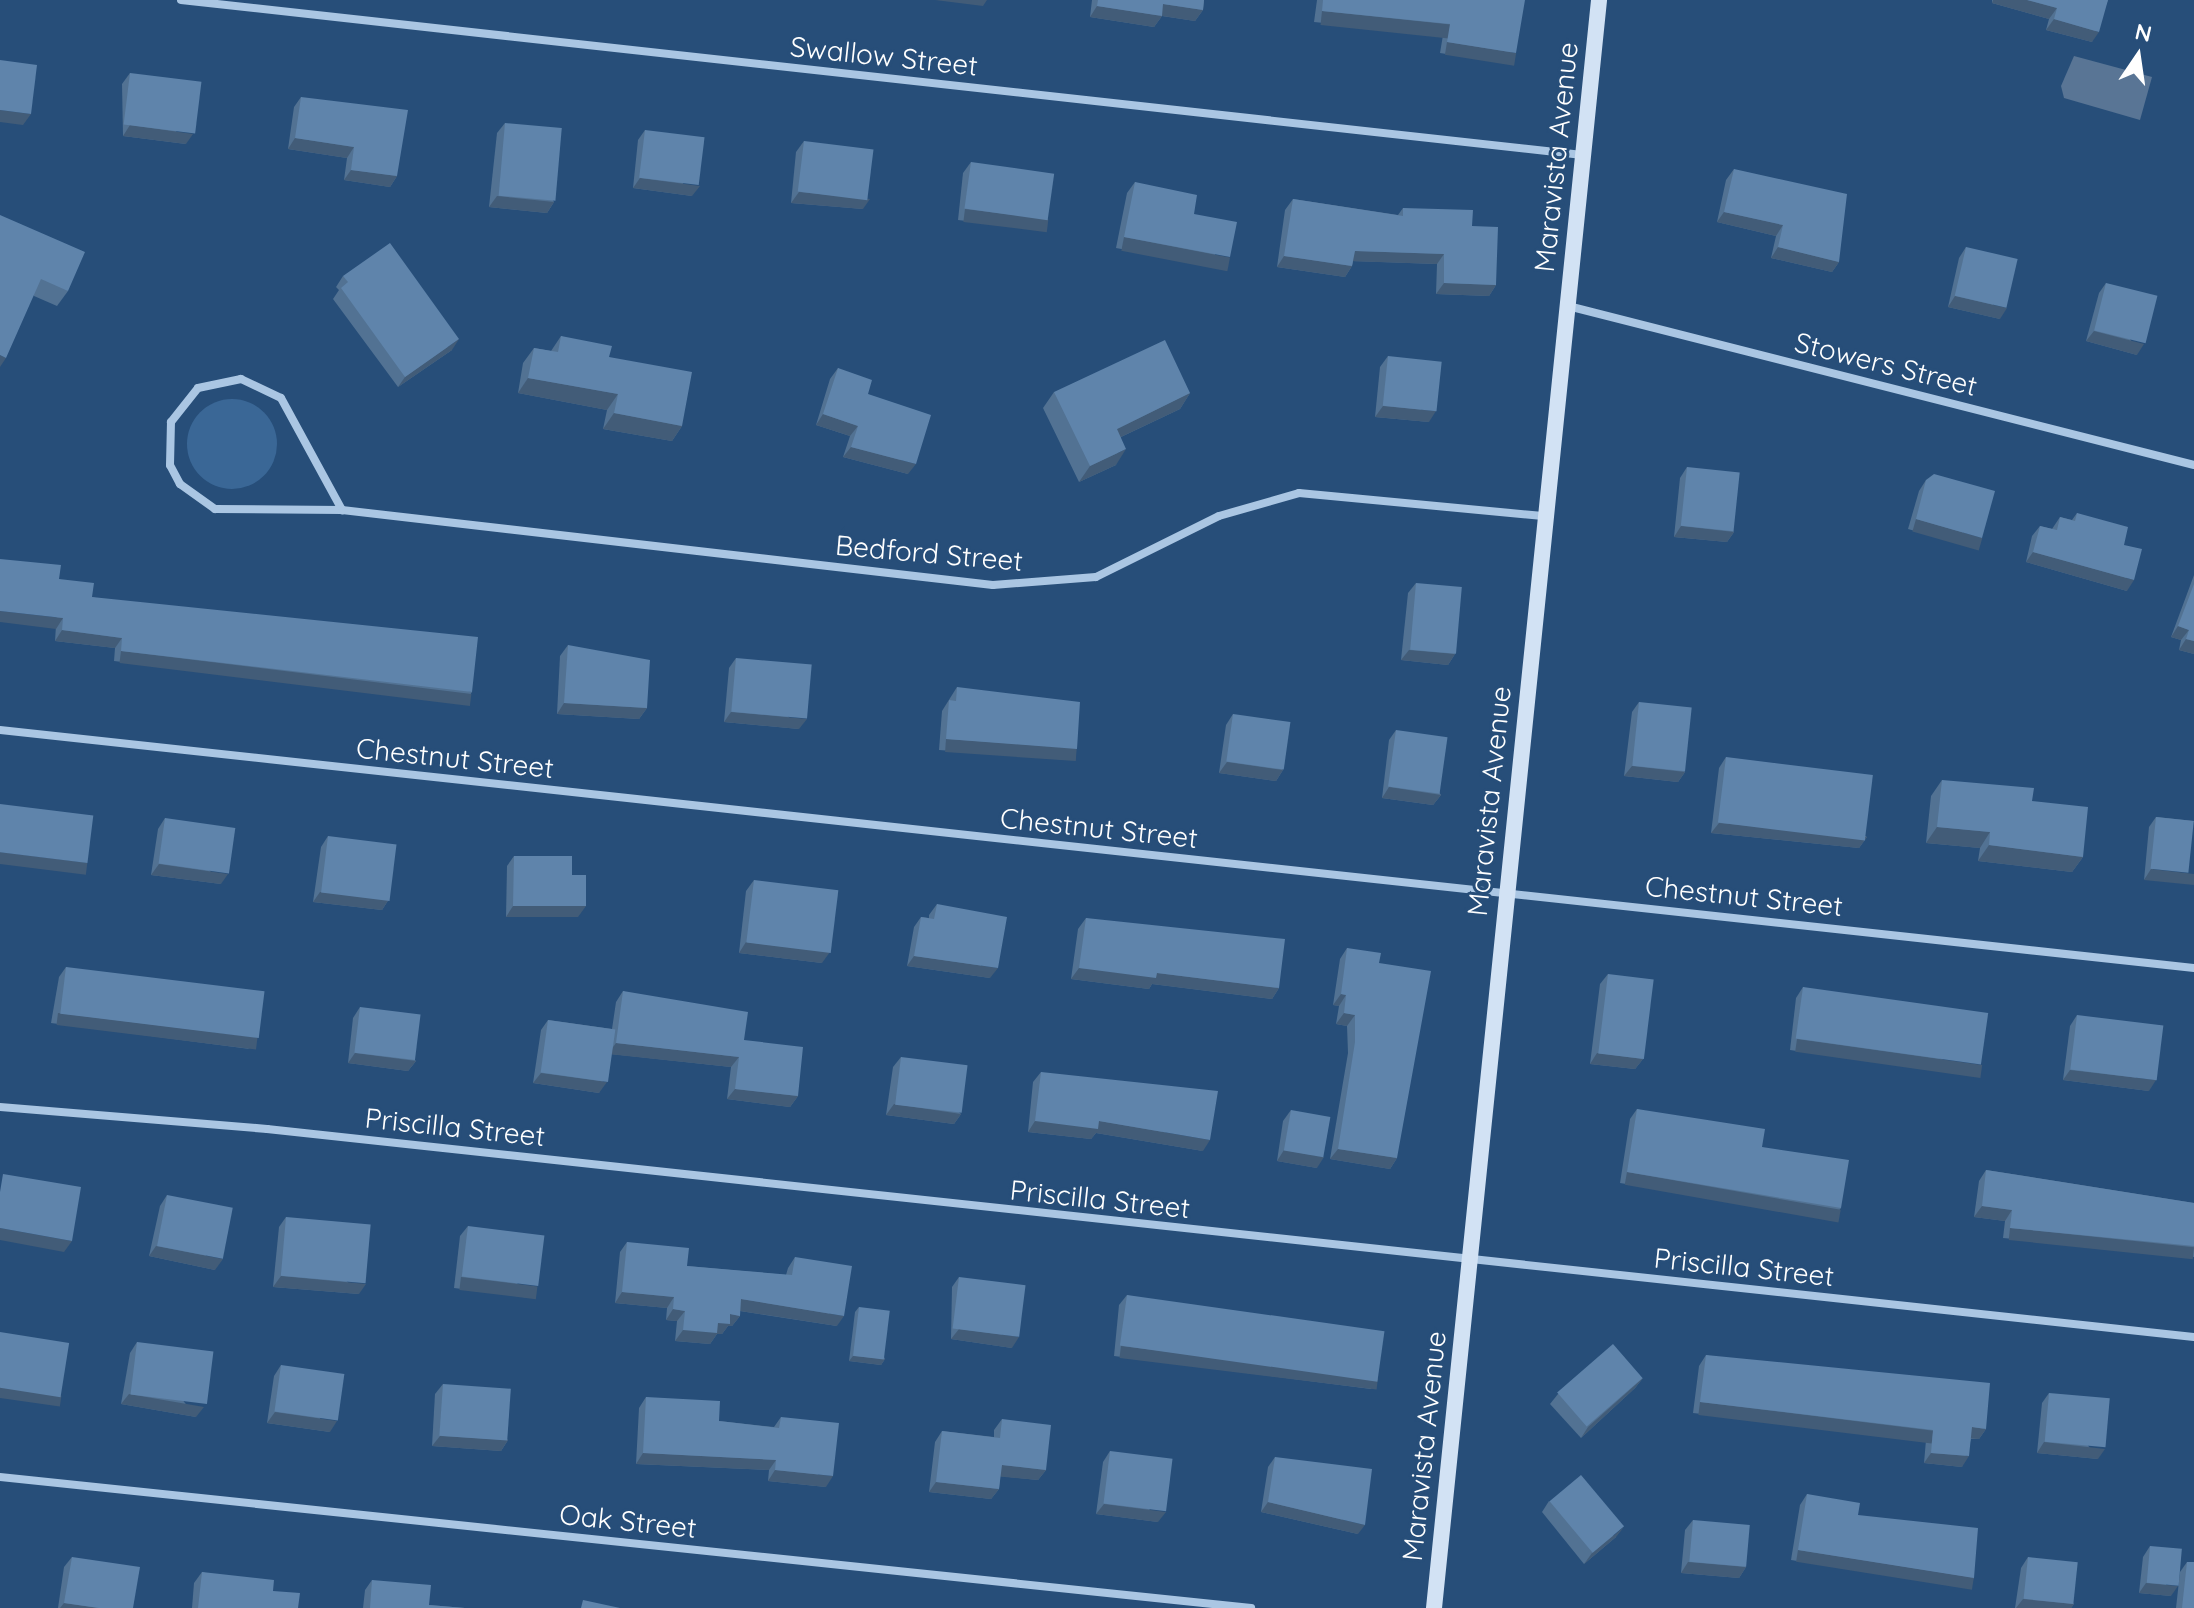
<!DOCTYPE html>
<html>
<head>
<meta charset="utf-8">
<style>
	body { margin:0 }
	#map { position:relative; width:2194px; height:1608px; overflow:hidden; background:#274e79; font-family:Quicksand,sans-serif }
	div>[style] { position:absolute }
	.green>* { inset:0; background:#3a6796 }
	.round { border-radius:50% }
	.water>* { inset:0; background:#597595 }
	.street>* { height:8px; margin:-4px; padding:0 4px; transform-origin:4px; border-radius:4px; background:#aac6e3 }
	.secondary>* { height:16px; margin:-8px; padding:0 8px; transform-origin:8px; border-radius:8px; background:#d2e2f4 }
	.wall>* { inset:0; background:#527293 }
	.shaded-wall>* { inset:0; background:#425c78; transform-origin:0 0 }
	.building>* { inset:0; background:#5f84ab; transform-origin:0 0 }
	span { translate:-50% -50%; white-space:nowrap; text-align:center; line-height:1.15; -webkit-text-stroke:6px #274e79; paint-order:stroke }
	.street-label { font-size:28px; color:#fff }
	.north { position:absolute; left:2098px; top:16px; width:80px; height:80px; -webkit-text-stroke:6px #274e79; paint-order:stroke; rotate:13deg; font-size:22px; font-weight:700; line-height:32px; text-align:center; color:#fff }
	.north::after { content:''; display:block; margin:auto; width:28px; height:36px; background:#fff; clip-path:polygon(50% 0,100% 100%,50% 72%,0 100%) }
</style>
</head>
<body>
<div id="map">
	<div class="green">
		<div class="round" style="left:187px;top:399px;width:90px;height:90px"></div>
	</div>
	<div class="water">
		<div style="clip-path:polygon(2074px 56px,2152px 77px,2140px 120px,2064px 98px,2061px 86px)"></div>
	</div>
	<div class="street">
		<div style="left:181px;top:0;width:1410px;rotate:6.31deg"></div>
		<div style="left:1568px;top:306px;width:646px;rotate:14.25deg"></div>
		<div style="left:241px;top:379px;width:44px;rotate:25.4deg"></div>
		<div style="left:281px;top:398px;width:128px;rotate:61.4deg"></div>
		<div style="left:342px;top:510px;width:127px;rotate:-179.5deg"></div>
		<div style="left:215px;top:509px;width:43px;rotate:-144.5deg"></div>
		<div style="left:180px;top:484px;width:21px;rotate:-118deg"></div>
		<div style="left:170px;top:465px;width:43px;rotate:-88.7deg"></div>
		<div style="left:171px;top:422px;width:43px;rotate:-51.5deg"></div>
		<div style="left:198px;top:388px;width:44px;rotate:-11.8deg"></div>
		<div style="left:342px;top:510px;width:655px;rotate:6.57deg"></div>
		<div style="left:993px;top:585px;width:103px;rotate:-4.4deg"></div>
		<div style="left:1096px;top:577px;width:137px;rotate:-26.4deg"></div>
		<div style="left:1219px;top:516px;width:83px;rotate:-16deg"></div>
		<div style="left:1299px;top:493px;width:245px;rotate:5.4deg"></div>
		<div style="left:0;top:730px;width:2207px;rotate:6.19deg"></div>
		<div style="left:0;top:1107px;width:268px;rotate:4.7deg"></div>
		<div style="left:267px;top:1129px;width:1938px;rotate:6.16deg"></div>
		<div style="left:0;top:1477px;width:1258px;rotate:5.98deg"></div>
	</div>
	<div class="secondary">
		<div style="left:1434px;top:1608px;width:1616px;rotate:-84.14deg"></div>
	</div>
	<div class="wall">
		<div style="clip-path:polygon(1092px 0,1204px 0,1203px 10px,1195px 21px,1162px 16px,1154px 27px,1090px 17px)"></div>
		<div style="clip-path:polygon(1317px 0,1521px 0,1509px 64px,1440px 53px,1443px 35px,1314px 22px)"></div>
		<div style="clip-path:polygon(1992px 0,2108px 0,2092px 42px,2046px 30px,2049px 19px,1992px 3px)"></div>
		<div style="clip-path:polygon(130px 73px,186px 144px,123px 136px,122px 84px)"></div>
		<div style="clip-path:polygon(301px 97px,397px 176px,390px 187px,344px 180px,347px 158px,288px 149px,294px 107px)"></div>
		<div style="clip-path:polygon(505px 123px,554px 202px,547px 213px,489px 207px,497px 133px)"></div>
		<div style="clip-path:polygon(645px 130px,692px 196px,633px 188px,638px 140px)"></div>
		<div style="clip-path:polygon(804px 141px,863px 209px,791px 203px,796px 152px)"></div>
		<div style="clip-path:polygon(971px 162px,1041px 230px,958px 220px,963px 173px)"></div>
		<div style="clip-path:polygon(1734px 169px,1839px 262px,1832px 272px,1771px 258px,1776px 236px,1717px 222px,1726px 180px)"></div>
		<div style="clip-path:polygon(1135px 182px,1194px 214px,1222px 268px,1116px 248px,1127px 193px)"></div>
		<div style="clip-path:polygon(1293px 199px,1398px 215px,1403px 208px,1472px 226px,1496px 285px,1489px 296px,1436px 294px,1437px 264px,1353px 261px,1352px 266px,1345px 277px,1277px 267px,1285px 210px)"></div>
		<div style="clip-path:polygon(0 215px,68px 291px,57px 306px,34px 296px)"></div>
		<div style="clip-path:polygon(1966px 247px,2000px 319px,1948px 307px,1959px 258px)"></div>
		<div style="clip-path:polygon(343px 276px,452px 350px,398px 387px,333px 299px,339px 290px,336px 287px)"></div>
		<div style="clip-path:polygon(2106px 283px,2137px 355px,2086px 341px,2099px 293px)"></div>
		<div style="clip-path:polygon(561px 336px,609px 357px,682px 426px,672px 441px,603px 429px,607px 410px,518px 393px,523px 363px,534px 348px,551px 351px)"></div>
		<div style="clip-path:polygon(1388px 356px,1429px 422px,1375px 417px,1380px 367px)"></div>
		<div style="clip-path:polygon(838px 368px,868px 394px,908px 474px,843px 457px,850px 436px,816px 425px,830px 379px)"></div>
		<div style="clip-path:polygon(1054px 392px,1190px 393px,1180px 409px,1121px 437px,1116px 465px,1079px 482px,1043px 408px)"></div>
		<div style="clip-path:polygon(1687px 467px,1734px 532px,1727px 542px,1674px 537px,1680px 478px)"></div>
		<div style="clip-path:polygon(1926px 480px,1974px 548px,1908px 529px,1919px 491px)"></div>
		<div style="clip-path:polygon(2077px 513px,2124px 545px,2127px 591px,2026px 562px,2032px 536px,2040px 526px,2052px 529px,2060px 517px,2072px 520px)"></div>
		<div style="clip-path:polygon(2194px 575px,2194px 654px,2179px 650px,2181px 640px,2171px 637px)"></div>
		<div style="clip-path:polygon(59px 579px,92px 597px,472px 692px,465px 703px,114px 661px,115px 648px,55px 641px)"></div>
		<div style="clip-path:polygon(1416px 583px,1455px 654px,1448px 665px,1401px 660px,1408px 593px)"></div>
		<div style="clip-path:polygon(568px 645px,647px 708px,639px 719px,557px 714px,560px 656px)"></div>
		<div style="clip-path:polygon(736px 658px,799px 729px,724px 722px,729px 668px)"></div>
		<div style="clip-path:polygon(957px 687px,1069px 760px,939px 750px,942px 711px)"></div>
		<div style="clip-path:polygon(1639px 702px,1685px 772px,1678px 782px,1624px 776px,1632px 712px)"></div>
		<div style="clip-path:polygon(1233px 714px,1283px 770px,1276px 781px,1219px 773px,1226px 725px)"></div>
		<div style="clip-path:polygon(1396px 730px,1441px 795px,1433px 805px,1382px 798px,1389px 740px)"></div>
		<div style="clip-path:polygon(1726px 757px,1867px 837px,1859px 848px,1711px 833px,1719px 768px)"></div>
		<div style="clip-path:polygon(1942px 780px,2083px 857px,2072px 872px,1978px 861px,1980px 848px,1926px 843px,1931px 796px)"></div>
		<div style="clip-path:polygon(2156px 817px,2194px 821px,2144px 880px,2149px 827px)"></div>
		<div style="clip-path:polygon(165px 818px,221px 884px,151px 875px,158px 829px)"></div>
		<div style="clip-path:polygon(328px 836px,389px 899px,382px 910px,313px 902px,321px 847px)"></div>
		<div style="clip-path:polygon(514px 856px,572px 875px,578px 917px,506px 917px,507px 866px)"></div>
		<div style="clip-path:polygon(754px 880px,822px 963px,739px 953px,746px 891px)"></div>
		<div style="clip-path:polygon(937px 904px,990px 978px,907px 966px,914px 927px,921px 917px,929px 918px,929px 915px)"></div>
		<div style="clip-path:polygon(1086px 918px,1279px 988px,1272px 999px,1152px 984px,1149px 989px,1071px 979px,1078px 929px)"></div>
		<div style="clip-path:polygon(1347px 948px,1379px 963px,1397px 1158px,1390px 1169px,1330px 1159px,1348px 1053px,1347px 1026px,1336px 1024px,1339px 1006px,1333px 1005px,1340px 959px)"></div>
		<div style="clip-path:polygon(66px 967px,250px 1049px,51px 1023px,59px 977px)"></div>
		<div style="clip-path:polygon(1608px 974px,1643px 1059px,1635px 1069px,1590px 1064px,1600px 984px)"></div>
		<div style="clip-path:polygon(1803px 987px,1974px 1076px,1790px 1050px,1796px 998px)"></div>
		<div style="clip-path:polygon(623px 991px,744px 1040px,798px 1096px,790px 1107px,727px 1099px,731px 1067px,611px 1054px,599px 1093px,533px 1083px,541px 1030px,548px 1020px,612px 1029px,616px 1002px)"></div>
		<div style="clip-path:polygon(360px 1007px,416px 1061px,408px 1071px,348px 1063px,353px 1018px)"></div>
		<div style="clip-path:polygon(2077px 1015px,2149px 1091px,2063px 1080px,2070px 1026px)"></div>
		<div style="clip-path:polygon(901px 1057px,961px 1114px,954px 1124px,886px 1115px,893px 1067px)"></div>
		<div style="clip-path:polygon(1041px 1072px,1203px 1151px,1096px 1133px,1091px 1139px,1028px 1132px,1033px 1082px)"></div>
		<div style="clip-path:polygon(1637px 1109px,1762px 1147px,1841px 1208px,1833px 1218px,1620px 1183px,1630px 1119px)"></div>
		<div style="clip-path:polygon(1291px 1110px,1317px 1168px,1277px 1161px,1283px 1121px)"></div>
		<div style="clip-path:polygon(1986px 1170px,2194px 1203px,2194px 1257px,2003px 1238px,2005px 1221px,1974px 1217px,1979px 1181px)"></div>
		<div style="clip-path:polygon(167px 1195px,215px 1270px,149px 1256px,160px 1206px)"></div>
		<div style="clip-path:polygon(286px 1217px,359px 1294px,273px 1287px,279px 1227px)"></div>
		<div style="clip-path:polygon(468px 1226px,530px 1298px,454px 1288px,460px 1236px)"></div>
		<div style="clip-path:polygon(627px 1242px,687px 1266px,786px 1275px,788px 1268px,795px 1257px,837px 1326px,740px 1311px,740px 1316px,732px 1326px,728px 1326px,722px 1334px,717px 1334px,710px 1344px,675px 1341px,677px 1321px,666px 1320px,667px 1308px,615px 1303px,620px 1252px)"></div>
		<div style="clip-path:polygon(959px 1277px,1012px 1348px,951px 1339px,952px 1287px)"></div>
		<div style="clip-path:polygon(1127px 1295px,1378px 1379px,1371px 1389px,1114px 1356px,1119px 1305px)"></div>
		<div style="clip-path:polygon(859px 1307px,885px 1359px,881px 1365px,849px 1361px,855px 1312px)"></div>
		<div style="clip-path:polygon(137px 1342px,196px 1417px,121px 1404px,130px 1353px)"></div>
		<div style="clip-path:polygon(1706px 1355px,1986px 1429px,1979px 1439px,1971px 1439px,1962px 1467px,1924px 1463px,1926px 1440px,1693px 1413px,1699px 1366px)"></div>
		<div style="clip-path:polygon(281px 1365px,330px 1432px,267px 1423px,274px 1376px)"></div>
		<div style="clip-path:polygon(1643px 1378px,1635px 1388px,1581px 1438px,1550px 1404px,1558px 1394px)"></div>
		<div style="clip-path:polygon(443px 1384px,508px 1440px,501px 1451px,432px 1446px,435px 1394px)"></div>
		<div style="clip-path:polygon(2049px 1393px,2098px 1459px,2037px 1453px,2042px 1403px)"></div>
		<div style="clip-path:polygon(646px 1397px,719px 1421px,774px 1427px,781px 1417px,826px 1487px,768px 1481px,769px 1470px,636px 1464px,639px 1408px)"></div>
		<div style="clip-path:polygon(1002px 1419px,1046px 1470px,1038px 1480px,1000px 1476px,999px 1489px,991px 1499px,929px 1492px,935px 1442px,942px 1431px,994px 1437px,994px 1430px)"></div>
		<div style="clip-path:polygon(1110px 1451px,1158px 1522px,1096px 1514px,1103px 1462px)"></div>
		<div style="clip-path:polygon(1275px 1457px,1358px 1534px,1261px 1512px,1268px 1467px)"></div>
		<div style="clip-path:polygon(1807px 1494px,1858px 1515px,1974px 1578px,1966px 1588px,1791px 1560px,1800px 1505px)"></div>
		<div style="clip-path:polygon(1549px 1501px,1616px 1537px,1584px 1564px,1542px 1512px)"></div>
		<div style="clip-path:polygon(1693px 1520px,1746px 1567px,1739px 1578px,1681px 1573px,1685px 1530px)"></div>
		<div style="clip-path:polygon(2150px 1546px,2171px 1596px,2139px 1593px,2143px 1557px)"></div>
		<div style="clip-path:polygon(72px 1557px,133px 1608px,58px 1608px,64px 1567px)"></div>
		<div style="clip-path:polygon(2028px 1557px,2074px 1604px,2071px 1608px,2015px 1608px,2021px 1568px)"></div>
		<div style="clip-path:polygon(2187px 1562px,2194px 1608px,2176px 1608px,2180px 1572px)"></div>
		<div style="clip-path:polygon(202px 1572px,273px 1591px,298px 1608px,192px 1608px,194px 1583px)"></div>
		<div style="clip-path:polygon(372px 1580px,429px 1605px,465px 1608px,363px 1608px,365px 1590px)"></div>
	</div>
	<div class="shaded-wall">
		<div style="clip-path:polygon(935px 0,987px 0,983px 6px)"></div>
		<div style="clip-path:polygon(1993px 0,2027px 0,2057px 8px,2049px 19px,1992px 3px)"></div>
		<div style="clip-path:polygon(1163px 4px,1203px 10px,1195px 21px,1156px 15px)"></div>
		<div style="clip-path:polygon(1097px 6px,1162px 16px,1154px 27px,1090px 17px)"></div>
		<div style="left:1322px;top:11px;width:129px;height:14px;rotate:6deg"></div>
		<div style="clip-path:polygon(2054px 19px,2099px 32px,2092px 42px,2046px 30px)"></div>
		<div style="left:1447px;top:42px;width:70px;height:13px;rotate:9deg"></div>
		<div style="clip-path:polygon(0 110px,31px 114px,23px 125px,0 122px)"></div>
		<div style="clip-path:polygon(130px 125px,193px 134px,186px 144px,123px 136px)"></div>
		<div style="clip-path:polygon(295px 138px,354px 147px,347px 158px,288px 149px)"></div>
		<div style="clip-path:polygon(351px 170px,397px 176px,390px 187px,344px 180px)"></div>
		<div style="clip-path:polygon(640px 178px,700px 186px,692px 196px,633px 188px)"></div>
		<div style="clip-path:polygon(799px 192px,870px 199px,863px 209px,791px 203px)"></div>
		<div style="clip-path:polygon(497px 196px,554px 202px,547px 213px,489px 207px)"></div>
		<div style="left:965px;top:209px;width:84px;height:13px;rotate:7deg"></div>
		<div style="clip-path:polygon(1724px 212px,1783px 225px,1776px 236px,1717px 222px)"></div>
		<div style="left:1124px;top:237px;width:108px;height:14px;rotate:11deg"></div>
		<div style="clip-path:polygon(1778px 247px,1839px 262px,1832px 272px,1771px 258px)"></div>
		<div style="clip-path:polygon(1355px 251px,1444px 254px,1437px 264px,1347px 261px)"></div>
		<div style="clip-path:polygon(1284px 256px,1352px 266px,1345px 277px,1277px 267px)"></div>
		<div style="clip-path:polygon(1444px 283px,1496px 285px,1489px 296px,1436px 294px)"></div>
		<div style="clip-path:polygon(1955px 296px,2007px 308px,2000px 319px,1948px 307px)"></div>
		<div style="clip-path:polygon(2094px 331px,2144px 344px,2137px 355px,2086px 341px)"></div>
		<div style="clip-path:polygon(459px 339px,452px 350px,398px 387px,405px 377px)"></div>
		<div style="clip-path:polygon(0 355px,6px 358px,0 367px)"></div>
		<div style="clip-path:polygon(528px 378px,618px 394px,607px 410px,518px 393px)"></div>
		<div style="clip-path:polygon(1190px 393px,1180px 409px,1106px 444px,1117px 429px)"></div>
		<div style="clip-path:polygon(1383px 406px,1436px 411px,1429px 422px,1375px 417px)"></div>
		<div style="clip-path:polygon(614px 413px,682px 426px,672px 441px,603px 429px)"></div>
		<div style="clip-path:polygon(823px 414px,858px 426px,850px 436px,816px 425px)"></div>
		<div style="clip-path:polygon(851px 447px,916px 464px,908px 474px,843px 457px)"></div>
		<div style="clip-path:polygon(1126px 449px,1116px 465px,1079px 482px,1090px 466px)"></div>
		<div style="left:1916px;top:519px;width:69px;height:13px;rotate:16deg"></div>
		<div style="clip-path:polygon(1681px 526px,1734px 532px,1727px 542px,1674px 537px)"></div>
		<div style="clip-path:polygon(2033px 552px,2134px 580px,2127px 591px,2026px 562px)"></div>
		<div style="clip-path:polygon(0 611px,63px 618px,56px 629px,0 622px)"></div>
		<div style="clip-path:polygon(2178px 626px,2189px 630px,2181px 640px,2171px 637px)"></div>
		<div style="clip-path:polygon(62px 630px,122px 638px,115px 648px,55px 641px)"></div>
		<div style="clip-path:polygon(2186px 639px,2194px 641px,2194px 654px,2179px 650px)"></div>
		<div style="clip-path:polygon(1409px 650px,1455px 654px,1448px 665px,1401px 660px)"></div>
		<div style="left:121px;top:651px;width:353px;height:12px;rotate:7deg"></div>
		<div style="clip-path:polygon(564px 703px,647px 708px,639px 719px,557px 714px)"></div>
		<div style="clip-path:polygon(731px 712px,807px 719px,799px 729px,724px 722px)"></div>
		<div style="left:946px;top:739px;width:131px;height:13px;rotate:4deg"></div>
		<div style="clip-path:polygon(1227px 762px,1283px 770px,1276px 781px,1219px 773px)"></div>
		<div style="clip-path:polygon(1632px 766px,1685px 772px,1678px 782px,1624px 776px)"></div>
		<div style="clip-path:polygon(1389px 787px,1441px 795px,1433px 805px,1382px 798px)"></div>
		<div style="clip-path:polygon(1719px 823px,1867px 837px,1859px 848px,1711px 833px)"></div>
		<div style="clip-path:polygon(1937px 827px,1990px 832px,1980px 848px,1926px 843px)"></div>
		<div style="clip-path:polygon(1989px 845px,2083px 857px,2072px 872px,1978px 861px)"></div>
		<div style="left:0;top:852px;width:88px;height:12px;rotate:7deg"></div>
		<div style="clip-path:polygon(159px 864px,228px 874px,221px 884px,151px 875px)"></div>
		<div style="clip-path:polygon(2151px 869px,2194px 874px,2194px 885px,2144px 880px)"></div>
		<div style="clip-path:polygon(320px 892px,389px 899px,382px 910px,313px 902px)"></div>
		<div style="clip-path:polygon(513px 906px,586px 906px,578px 917px,506px 917px)"></div>
		<div style="clip-path:polygon(746px 942px,830px 952px,822px 963px,739px 953px)"></div>
		<div style="clip-path:polygon(914px 956px,998px 968px,990px 978px,907px 966px)"></div>
		<div style="clip-path:polygon(1079px 968px,1157px 973px,1279px 988px,1272px 999px,1152px 984px,1149px 989px,1071px 979px)"></div>
		<div style="clip-path:polygon(1341px 994px,1346px 995px,1339px 1006px,1333px 1005px)"></div>
		<div style="left:58px;top:1013px;width:201px;height:12px;rotate:7deg"></div>
		<div style="clip-path:polygon(1344px 1013px,1355px 1015px,1347px 1026px,1336px 1024px)"></div>
		<div style="left:1797px;top:1039px;width:187px;height:13px;rotate:8deg"></div>
		<div style="clip-path:polygon(616px 1043px,739px 1057px,731px 1067px,608px 1054px)"></div>
		<div style="clip-path:polygon(355px 1053px,416px 1061px,408px 1071px,348px 1063px)"></div>
		<div style="clip-path:polygon(1597px 1053px,1643px 1059px,1635px 1069px,1590px 1064px)"></div>
		<div style="clip-path:polygon(2070px 1070px,2156px 1080px,2149px 1091px,2063px 1080px)"></div>
		<div style="clip-path:polygon(541px 1073px,607px 1082px,599px 1093px,533px 1083px)"></div>
		<div style="clip-path:polygon(735px 1089px,798px 1096px,790px 1107px,727px 1099px)"></div>
		<div style="clip-path:polygon(894px 1104px,961px 1114px,954px 1124px,886px 1115px)"></div>
		<div style="clip-path:polygon(1035px 1121px,1099px 1121px,1210px 1140px,1203px 1151px,1096px 1133px,1091px 1139px,1028px 1132px)"></div>
		<div style="clip-path:polygon(1338px 1149px,1397px 1158px,1390px 1169px,1330px 1159px)"></div>
		<div style="clip-path:polygon(1284px 1150px,1324px 1157px,1317px 1168px,1277px 1161px)"></div>
		<div style="left:1627px;top:1172px;width:217px;height:13px;rotate:10deg"></div>
		<div style="clip-path:polygon(1982px 1206px,2012px 1210px,2005px 1221px,1974px 1217px)"></div>
		<div style="clip-path:polygon(0 1228px,72px 1241px,64px 1252px,0 1240px)"></div>
		<div style="left:2010px;top:1228px;width:185px;height:12px;rotate:6deg"></div>
		<div style="clip-path:polygon(156px 1246px,223px 1259px,215px 1270px,149px 1256px)"></div>
		<div style="clip-path:polygon(281px 1276px,366px 1284px,359px 1294px,273px 1287px)"></div>
		<div style="left:461px;top:1277px;width:77px;height:13px;rotate:7deg"></div>
		<div style="clip-path:polygon(622px 1292px,674px 1297px,667px 1308px,615px 1303px)"></div>
		<div style="clip-path:polygon(741px 1299px,844px 1316px,837px 1326px,734px 1310px)"></div>
		<div style="clip-path:polygon(673px 1309px,685px 1311px,677px 1321px,666px 1320px)"></div>
		<div style="clip-path:polygon(730px 1314px,740px 1316px,732px 1326px,728px 1326px,722px 1334px,717px 1334px,710px 1344px,675px 1341px,683px 1330px,718px 1323px)"></div>
		<div style="clip-path:polygon(959px 1329px,1019px 1337px,1012px 1348px,951px 1339px)"></div>
		<div style="left:1121px;top:1346px;width:259px;height:12px;rotate:7deg"></div>
		<div style="clip-path:polygon(853px 1356px,885px 1359px,881px 1365px,849px 1361px)"></div>
		<div style="clip-path:polygon(1643px 1378px,1635px 1388px,1581px 1438px,1588px 1427px)"></div>
		<div style="left:0;top:1387px;width:62px;height:11px;rotate:8deg"></div>
		<div style="clip-path:polygon(129px 1394px,204px 1407px,196px 1417px,121px 1404px)"></div>
		<div style="left:1700px;top:1402px;width:235px;height:13px;rotate:7deg"></div>
		<div style="clip-path:polygon(275px 1412px,337px 1421px,330px 1432px,267px 1423px)"></div>
		<div style="clip-path:polygon(1972px 1427px,1986px 1429px,1979px 1439px,1964px 1438px)"></div>
		<div style="clip-path:polygon(440px 1436px,508px 1440px,501px 1451px,432px 1446px)"></div>
		<div style="clip-path:polygon(2044px 1442px,2105px 1449px,2098px 1459px,2037px 1453px)"></div>
		<div style="clip-path:polygon(643px 1453px,776px 1460px,769px 1470px,636px 1464px)"></div>
		<div style="clip-path:polygon(1931px 1453px,1969px 1456px,1962px 1467px,1924px 1463px)"></div>
		<div style="clip-path:polygon(1002px 1465px,1046px 1470px,1038px 1480px,994px 1476px)"></div>
		<div style="clip-path:polygon(775px 1470px,833px 1476px,826px 1487px,768px 1481px)"></div>
		<div style="clip-path:polygon(936px 1482px,999px 1489px,991px 1499px,929px 1492px)"></div>
		<div style="clip-path:polygon(1268px 1502px,1365px 1525px,1358px 1534px,1261px 1512px)"></div>
		<div style="clip-path:polygon(1104px 1504px,1166px 1512px,1158px 1522px,1096px 1514px)"></div>
		<div style="clip-path:polygon(1624px 1527px,1616px 1537px,1584px 1564px,1592px 1553px)"></div>
		<div style="left:1798px;top:1550px;width:178px;height:12px;rotate:9deg"></div>
		<div style="clip-path:polygon(1688px 1562px,1746px 1567px,1739px 1578px,1681px 1573px)"></div>
		<div style="clip-path:polygon(2146px 1583px,2178px 1586px,2171px 1596px,2139px 1593px)"></div>
		<div style="clip-path:polygon(2023px 1599px,2074px 1604px,2071px 1608px,2016px 1608px)"></div>
		<div style="clip-path:polygon(64px 1603px,99px 1608px,60px 1608px)"></div>
	</div>
	<div class="building">
		<div style="clip-path:polygon(1098px 0,1204px 0,1203px 10px,1163px 4px,1162px 16px,1097px 6px)"></div>
		<div style="clip-path:polygon(1323px 0,1525px 0,1516px 53px,1447px 42px,1450px 24px,1322px 11px)"></div>
		<div style="clip-path:polygon(2027px 0,2108px 0,2099px 32px,2054px 19px,2057px 8px)"></div>
		<div style="clip-path:polygon(0 60px,37px 65px,31px 114px,0 110px)"></div>
		<div style="left:130px;top:73px;width:72px;height:52px;rotate:7deg"></div>
		<div style="clip-path:polygon(301px 97px,408px 110px,397px 176px,351px 170px,354px 147px,295px 138px)"></div>
		<div style="left:505px;top:123px;width:57px;height:73px;rotate:5deg"></div>
		<div style="left:645px;top:130px;width:60px;height:48px;rotate:7deg"></div>
		<div style="left:804px;top:141px;width:70px;height:51px;rotate:7deg"></div>
		<div style="left:971px;top:162px;width:84px;height:47px;rotate:8deg"></div>
		<div style="clip-path:polygon(1734px 169px,1847px 194px,1839px 262px,1778px 247px,1783px 225px,1724px 212px)"></div>
		<div style="clip-path:polygon(1135px 182px,1197px 195px,1194px 214px,1237px 222px,1230px 257px,1124px 237px)"></div>
		<div style="clip-path:polygon(1293px 199px,1403px 216px,1403px 208px,1473px 210px,1472px 226px,1498px 227px,1496px 285px,1444px 283px,1444px 254px,1355px 251px,1352px 266px,1284px 256px)"></div>
		<div style="clip-path:polygon(0 215px,85px 252px,68px 291px,41px 279px,6px 358px,0 355px)"></div>
		<div style="clip-path:polygon(390px 243px,459px 339px,405px 377px,341px 288px,348px 282px,343px 276px)"></div>
		<div style="left:1966px;top:247px;width:53px;height:50px;rotate:13deg"></div>
		<div style="left:2106px;top:283px;width:53px;height:49px;rotate:14deg"></div>
		<div style="clip-path:polygon(561px 336px,612px 346px,609px 357px,692px 372px,682px 426px,614px 413px,618px 394px,528px 378px,534px 348px,558px 352px)"></div>
		<div style="clip-path:polygon(1165px 340px,1190px 393px,1117px 429px,1126px 449px,1090px 466px,1054px 392px)"></div>
		<div style="left:1388px;top:356px;width:54px;height:50px;rotate:6deg"></div>
		<div style="clip-path:polygon(838px 368px,872px 380px,868px 394px,931px 415px,916px 464px,851px 447px,858px 426px,823px 414px)"></div>
		<div style="left:1687px;top:467px;width:53px;height:59px;rotate:6deg"></div>
		<div style="clip-path:polygon(1934px 474px,1995px 491px,1982px 538px,1916px 519px,1926px 480px)"></div>
		<div style="clip-path:polygon(2077px 513px,2128px 527px,2124px 545px,2142px 549px,2134px 580px,2033px 552px,2040px 526px,2057px 530px,2060px 517px,2075px 521px)"></div>
		<div style="clip-path:polygon(0 559px,61px 565px,59px 579px,94px 583px,92px 597px,478px 637px,472px 692px,121px 651px,122px 638px,62px 630px,63px 618px,0 611px)"></div>
		<div style="left:1416px;top:583px;width:46px;height:67px;rotate:5deg"></div>
		<div style="clip-path:polygon(2194px 584px,2194px 641px,2186px 639px,2189px 630px,2178px 626px)"></div>
		<div style="clip-path:polygon(568px 645px,650px 660px,647px 708px,564px 703px)"></div>
		<div style="left:736px;top:658px;width:76px;height:54px;rotate:5deg"></div>
		<div style="clip-path:polygon(957px 687px,1080px 702px,1077px 749px,946px 739px,949px 700px,956px 701px)"></div>
		<div style="left:1639px;top:702px;width:53px;height:64px;rotate:6deg"></div>
		<div style="left:1233px;top:714px;width:58px;height:48px;rotate:8deg"></div>
		<div style="left:1396px;top:730px;width:52px;height:57px;rotate:8deg"></div>
		<div style="left:1726px;top:757px;width:148px;height:66px;rotate:7deg"></div>
		<div style="clip-path:polygon(1942px 780px,2034px 788px,2032px 801px,2088px 807px,2083px 857px,1989px 845px,1990px 832px,1937px 827px)"></div>
		<div style="left:0;top:804px;width:94px;height:48px;rotate:7deg"></div>
		<div style="left:2156px;top:817px;width:38px;height:52px;rotate:6deg"></div>
		<div style="left:165px;top:818px;width:71px;height:46px;rotate:8deg"></div>
		<div style="left:328px;top:836px;width:69px;height:57px;rotate:7deg"></div>
		<div style="clip-path:polygon(514px 856px,572px 856px,572px 875px,586px 875px,586px 906px,513px 906px)"></div>
		<div style="left:754px;top:880px;width:85px;height:63px;rotate:7deg"></div>
		<div style="clip-path:polygon(937px 904px,1007px 917px,998px 968px,914px 956px,921px 917px,934px 919px)"></div>
		<div style="clip-path:polygon(1086px 918px,1285px 939px,1279px 988px,1157px 973px,1156px 978px,1079px 968px)"></div>
		<div style="clip-path:polygon(1347px 948px,1381px 953px,1379px 963px,1431px 971px,1397px 1158px,1338px 1149px,1355px 1042px,1355px 1015px,1344px 1013px,1346px 995px,1341px 994px)"></div>
		<div style="left:66px;top:967px;width:200px;height:47px;rotate:7deg"></div>
		<div style="left:1608px;top:974px;width:46px;height:80px;rotate:7deg"></div>
		<div style="left:1803px;top:987px;width:187px;height:52px;rotate:8deg"></div>
		<div style="clip-path:polygon(623px 991px,748px 1012px,744px 1040px,803px 1047px,798px 1096px,735px 1089px,739px 1057px,616px 1043px)"></div>
		<div style="left:360px;top:1007px;width:61px;height:46px;rotate:7deg"></div>
		<div style="left:2077px;top:1015px;width:87px;height:55px;rotate:7deg"></div>
		<div style="left:548px;top:1020px;width:68px;height:53px;rotate:8deg"></div>
		<div style="left:901px;top:1057px;width:67px;height:48px;rotate:7deg"></div>
		<div style="clip-path:polygon(1041px 1072px,1218px 1091px,1210px 1140px,1099px 1121px,1098px 1129px,1035px 1121px)"></div>
		<div style="clip-path:polygon(1637px 1109px,1765px 1129px,1762px 1147px,1849px 1160px,1841px 1208px,1627px 1172px)"></div>
		<div style="left:1291px;top:1110px;width:40px;height:41px;rotate:10deg"></div>
		<div style="clip-path:polygon(1986px 1170px,2194px 1203px,2194px 1246px,2010px 1228px,2012px 1210px,1982px 1206px)"></div>
		<div style="clip-path:polygon(3px 1174px,81px 1187px,72px 1241px,0 1228px,0 1192px)"></div>
		<div style="left:167px;top:1195px;width:67px;height:52px;rotate:11deg"></div>
		<div style="left:286px;top:1217px;width:85px;height:59px;rotate:5deg"></div>
		<div style="left:468px;top:1226px;width:77px;height:51px;rotate:7deg"></div>
		<div style="clip-path:polygon(627px 1242px,689px 1248px,687px 1266px,792px 1275px,795px 1257px,852px 1266px,844px 1316px,741px 1299px,740px 1316px,730px 1314px,730px 1324px,718px 1323px,717px 1333px,683px 1330px,685px 1311px,673px 1309px,674px 1297px,622px 1292px)"></div>
		<div style="left:959px;top:1277px;width:67px;height:52px;rotate:7deg"></div>
		<div style="left:1127px;top:1295px;width:260px;height:51px;rotate:8deg"></div>
		<div style="left:859px;top:1307px;width:31px;height:49px;rotate:7deg"></div>
		<div style="left:0;top:1332px;width:70px;height:55px;rotate:9deg"></div>
		<div style="left:137px;top:1342px;width:77px;height:53px;rotate:7deg"></div>
		<div style="left:1613px;top:1344px;width:45px;height:74px;rotate:49deg"></div>
		<div style="clip-path:polygon(1706px 1355px,1990px 1383px,1986px 1429px,1972px 1427px,1969px 1456px,1931px 1453px,1933px 1430px,1700px 1402px)"></div>
		<div style="left:281px;top:1365px;width:64px;height:47px;rotate:8deg"></div>
		<div style="left:443px;top:1384px;width:68px;height:52px;rotate:4deg"></div>
		<div style="left:2049px;top:1393px;width:61px;height:49px;rotate:5deg"></div>
		<div style="clip-path:polygon(646px 1397px,720px 1401px,719px 1421px,779px 1428px,781px 1417px,839px 1423px,833px 1476px,775px 1470px,776px 1460px,643px 1453px)"></div>
		<div style="clip-path:polygon(1002px 1419px,1051px 1425px,1046px 1470px,1002px 1465px,999px 1489px,936px 1482px,942px 1431px,1000px 1438px)"></div>
		<div style="left:1110px;top:1451px;width:63px;height:53px;rotate:7deg"></div>
		<div style="clip-path:polygon(1275px 1457px,1372px 1469px,1365px 1525px,1268px 1502px)"></div>
		<div style="left:1581px;top:1475px;width:67px;height:41px;rotate:50deg"></div>
		<div style="clip-path:polygon(1807px 1494px,1860px 1503px,1858px 1515px,1978px 1528px,1974px 1578px,1798px 1550px)"></div>
		<div style="left:1693px;top:1520px;width:57px;height:42px;rotate:5deg"></div>
		<div style="left:2150px;top:1546px;width:32px;height:37px;rotate:5deg"></div>
		<div style="clip-path:polygon(72px 1557px,140px 1567px,133px 1608px,99px 1608px,64px 1603px)"></div>
		<div style="left:2028px;top:1557px;width:50px;height:42px;rotate:6deg"></div>
		<div style="clip-path:polygon(2187px 1562px,2194px 1562px,2194px 1608px,2182px 1608px)"></div>
		<div style="clip-path:polygon(202px 1572px,274px 1580px,273px 1591px,300px 1593px,298px 1608px,198px 1608px)"></div>
		<div style="clip-path:polygon(372px 1580px,431px 1585px,429px 1605px,465px 1608px,370px 1608px)"></div>
		<div style="clip-path:polygon(583px 1600px,620px 1608px,581px 1608px)"></div>
	</div>
	<div class="street-label">
		<span style="left:884px;top:56px;rotate:6deg">Swallow Street</span>
		<span style="left:1556px;top:157px;rotate:-84deg">Maravista Avenue</span>
		<span style="left:1886px;top:364px;rotate:14deg">Stowers Street</span>
		<span style="left:929px;top:553px;rotate:5deg">Bedford Street</span>
		<span style="left:455px;top:758px;rotate:6deg">Chestnut Street</span>
		<span style="left:1489px;top:801px;rotate:-84deg">Maravista Avenue</span>
		<span style="left:1099px;top:828px;rotate:6deg">Chestnut Street</span>
		<span style="left:1744px;top:896px;rotate:6deg">Chestnut Street</span>
		<span style="left:455px;top:1127px;rotate:6deg">Priscilla Street</span>
		<span style="left:1100px;top:1199px;rotate:6deg">Priscilla Street</span>
		<span style="left:1744px;top:1267px;rotate:6deg">Priscilla Street</span>
		<span style="left:1424px;top:1446px;rotate:-84deg">Maravista Avenue</span>
		<span style="left:628px;top:1521px;rotate:6deg">Oak Street</span>
	</div>
	<div class="north">N</div>
</div>
</body>
</html>
